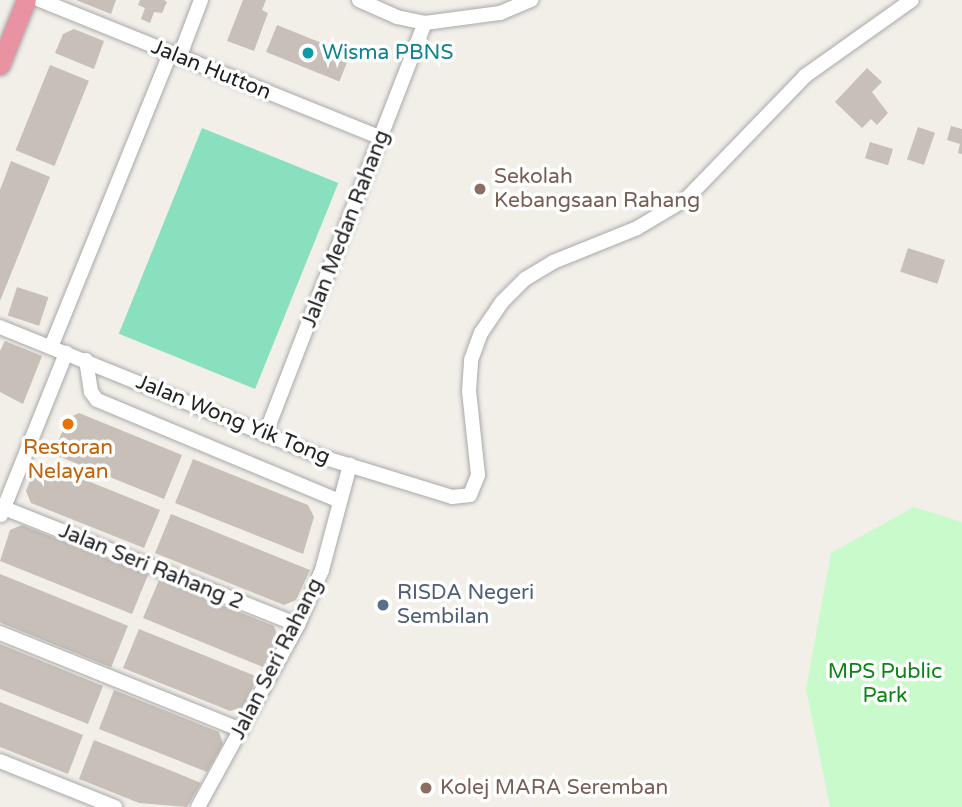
<!DOCTYPE html>
<html>
<head>
<meta charset="utf-8">
<style>
	body { margin:0 }
	#map { position:relative; width:962px; height:807px; overflow:hidden; background:#f2efe9; font-family:"Varela Round",sans-serif }
	div>[style] { position:absolute }
	.park>* { inset:0; background:#c8facc }
	.pitch>* { inset:0; background:#88e0be; transform-origin:0 0 }
	.building>* { inset:0; background:#c7bfb8; transform-origin:0 0 }
	.roads { filter:drop-shadow(0 0 2px #a9a9a9) drop-shadow(0 0 2px #a9a9a9) }
	.minor>* { height:14px; margin:-7px; padding:0 7px; transform-origin:7px; border-radius:7px; background:#fff }
	.highway>* { height:19px; margin:-9.5px; padding:0 9.5px; transform-origin:9.5px; border-radius:9.5px; background:#e892a2 }
	.dots>* { width:19px; height:19px; translate:-50% -50%; box-sizing:border-box; border:4px solid #fff; border-radius:50% }
	span { translate:-50% -50%; white-space:nowrap; text-align:center; line-height:1.15; -webkit-text-stroke:7px #fff; paint-order:stroke }
	.culture-label { font-size:21px; color:#0d838f }
	.left { translate:0 -50%; text-align:left }
	.street-label { font-size:21px; color:#222 }
	.education-label { font-size:21px; color:#785e54 }
	.food-label { font-size:21px; color:#c56008 }
	.service-label { font-size:21px; color:#4e5e75 }
	.park-label { font-size:21px; color:#0c8416 }
</style>
</head>
<body>
<div id="map">
	<div class="park">
		<div style="clip-path:polygon(914px 507px,962px 522px,962px 807px,830px 807px,806px 689px,831px 553px)"></div>
	</div>
	<div class="pitch">
		<div style="left:202px;top:128px;width:147px;height:222px;rotate:22deg"></div>
	</div>
	<div class="building">
		<div style="clip-path:polygon(76px 0,116px 0,111px 14px)"></div>
		<div style="clip-path:polygon(140px 0,164px 0,167px 2px,162px 13px,154px 12px,150px 23px,141px 19px,145px 8px,138px 5px)"></div>
		<div style="clip-path:polygon(243px 0,266px 0,262px 10px,268px 13px,254px 51px,227px 41px)"></div>
		<div style="left:277px;top:25px;width:79px;height:29px;rotate:22deg"></div>
		<div style="clip-path:polygon(74px 29px,104px 41px,94px 69px,55px 53px,63px 34px)"></div>
		<div style="left:50px;top:65px;width:42px;height:92px;rotate:22deg"></div>
		<div style="clip-path:polygon(867px 68px,882px 82px,872px 92px,888px 113px,877px 125px,871px 119px,862px 128px,835px 102px)"></div>
		<div style="clip-path:polygon(951px 126px,962px 129px,962px 154px,958px 153px,960px 144px,947px 140px)"></div>
		<div style="left:918px;top:127px;width:18px;height:34px;rotate:19deg"></div>
		<div style="left:870px;top:142px;width:24px;height:17px;rotate:17deg"></div>
		<div style="clip-path:polygon(11px 161px,50px 177px,0 301px,0 190px)"></div>
		<div style="left:908px;top:248px;width:39px;height:25px;rotate:18deg"></div>
		<div style="left:17px;top:287px;width:33px;height:30px;rotate:18deg"></div>
		<div style="clip-path:polygon(5px 341px,42px 356px,23px 404px,0 392px,0 351px)"></div>
		<div style="clip-path:polygon(79px 413px,182px 455px,164px 499px,53px 454px,68px 418px)"></div>
		<div style="clip-path:polygon(193px 459px,308px 505px,314px 517px,303px 554px,175px 503px)"></div>
		<div style="clip-path:polygon(38px 461px,160px 510px,144px 548px,31px 503px,26px 491px)"></div>
		<div style="clip-path:polygon(171px 514px,310px 570px,296px 600px,284px 605px,155px 553px)"></div>
		<div style="clip-path:polygon(22px 525px,148px 575px,132px 614px,0 561px,10px 530px)"></div>
		<div style="left:0;top:574px;width:138px;height:45px;rotate:22deg"></div>
		<div style="clip-path:polygon(159px 580px,274px 626px,278px 637px,263px 667px,143px 618px)"></div>
		<div style="clip-path:polygon(139px 629px,258px 677px,243px 707px,230px 711px,123px 668px)"></div>
		<div style="clip-path:polygon(0 644px,103px 686px,88px 724px,0 689px)"></div>
		<div style="clip-path:polygon(114px 690px,219px 732px,223px 744px,207px 772px,99px 729px)"></div>
		<div style="clip-path:polygon(0 702px,83px 735px,68px 774px,0 747px)"></div>
		<div style="clip-path:polygon(94px 740px,167px 769px,201px 783px,187px 807px,139px 803px,79px 779px)"></div>
	</div>
	<div class="roads">
		<div class="minor">
			<div style="left:40px;top:0;width:369px;rotate:22deg"></div>
			<div style="left:359px;top:0;width:42px;rotate:24.1deg"></div>
			<div style="left:397px;top:17px;width:29px;rotate:12deg"></div>
			<div style="left:425px;top:23px;width:76px;rotate:-7.6deg"></div>
			<div style="left:500px;top:13px;width:34px;rotate:-23deg"></div>
			<div style="left:179px;top:58px;width:62px;rotate:-69.2deg"></div>
			<div style="left:0;top:327px;width:344px;rotate:22deg"></div>
			<div style="left:319px;top:456px;width:139px;rotate:17.1deg"></div>
			<div style="left:452px;top:497px;width:18px;rotate:-6deg"></div>
			<div style="left:470px;top:495px;width:22px;rotate:-68deg"></div>
			<div style="left:478px;top:475px;width:84px;rotate:-96.1deg"></div>
			<div style="left:469px;top:391px;width:31px;rotate:-86deg"></div>
			<div style="left:471px;top:360px;width:29px;rotate:-70deg"></div>
			<div style="left:481px;top:333px;width:37px;rotate:-56deg"></div>
			<div style="left:502px;top:302px;width:33px;rotate:-45deg"></div>
			<div style="left:525px;top:279px;width:33px;rotate:-31deg"></div>
			<div style="left:553px;top:262px;width:91px;rotate:-22deg"></div>
			<div style="left:637px;top:228px;width:57px;rotate:-30.6deg"></div>
			<div style="left:686px;top:199px;width:171px;rotate:-45.9deg"></div>
			<div style="left:805px;top:76px;width:131px;rotate:-35.4deg"></div>
			<div style="left:51px;top:347px;width:316px;rotate:-67.9deg"></div>
			<div style="left:86px;top:360px;width:32px;rotate:81deg"></div>
			<div style="left:91px;top:392px;width:10px;rotate:53deg"></div>
			<div style="left:97px;top:400px;width:260px;rotate:22.6deg"></div>
			<div style="left:265px;top:435px;width:442px;rotate:-68.8deg"></div>
			<div style="left:4px;top:508px;width:316px;rotate:21.7deg"></div>
			<div style="left:1px;top:515px;width:175px;rotate:-68.1deg"></div>
			<div style="left:0;top:633px;width:260px;rotate:21.9deg"></div>
			<div style="left:0;top:761px;width:124px;rotate:21.8deg"></div>
			<div style="left:198px;top:807px;width:208px;rotate:-61.2deg"></div>
			<div style="left:298px;top:625px;width:60px;rotate:-66.4deg"></div>
			<div style="left:322px;top:570px;width:109px;rotate:-75.1deg"></div>
		</div>
		<div class="highway">
			<div style="left:0;top:65px;width:70px;rotate:-68.2deg"></div>
		</div>
	</div>
	<div class="dots">
		<div style="left:308px;top:53px;background:#0f9aa8"></div>
		<div style="left:480px;top:189px;background:#8d6e63"></div>
		<div style="left:68px;top:424px;background:#e8710a"></div>
		<div style="left:383px;top:605px;background:#5c6f8a"></div>
		<div style="left:426px;top:788px;background:#8d6e63"></div>
	</div>
	<div class="culture-label">
		<span class="left" style="left:322px;top:53px">Wisma PBNS</span>
	</div>
	<div class="street-label">
		<span style="left:211px;top:70px;rotate:22deg">Jalan Hutton</span>
		<span style="left:346px;top:229px;rotate:-69deg">Jalan Medan Rahang</span>
		<span style="left:233px;top:420px;rotate:22deg">Jalan Wong Yik Tong</span>
		<span style="left:151px;top:567px;rotate:22deg">Jalan Seri Rahang 2</span>
		<span style="left:277px;top:659px;rotate:-63deg">Jalan Seri Rahang</span>
	</div>
	<div class="education-label">
		<span class="left" style="left:494px;top:189px">Sekolah<br>Kebangsaan Rahang</span>
		<span class="left" style="left:440px;top:788px">Kolej MARA Seremban</span>
	</div>
	<div class="food-label">
		<span style="left:68px;top:460px">Restoran<br>Nelayan</span>
	</div>
	<div class="service-label">
		<span class="left" style="left:397px;top:605px">RISDA Negeri<br>Sembilan</span>
	</div>
	<div class="park-label">
		<span style="left:885px;top:684px">MPS Public<br>Park</span>
	</div>
</div>
</body>
</html>
